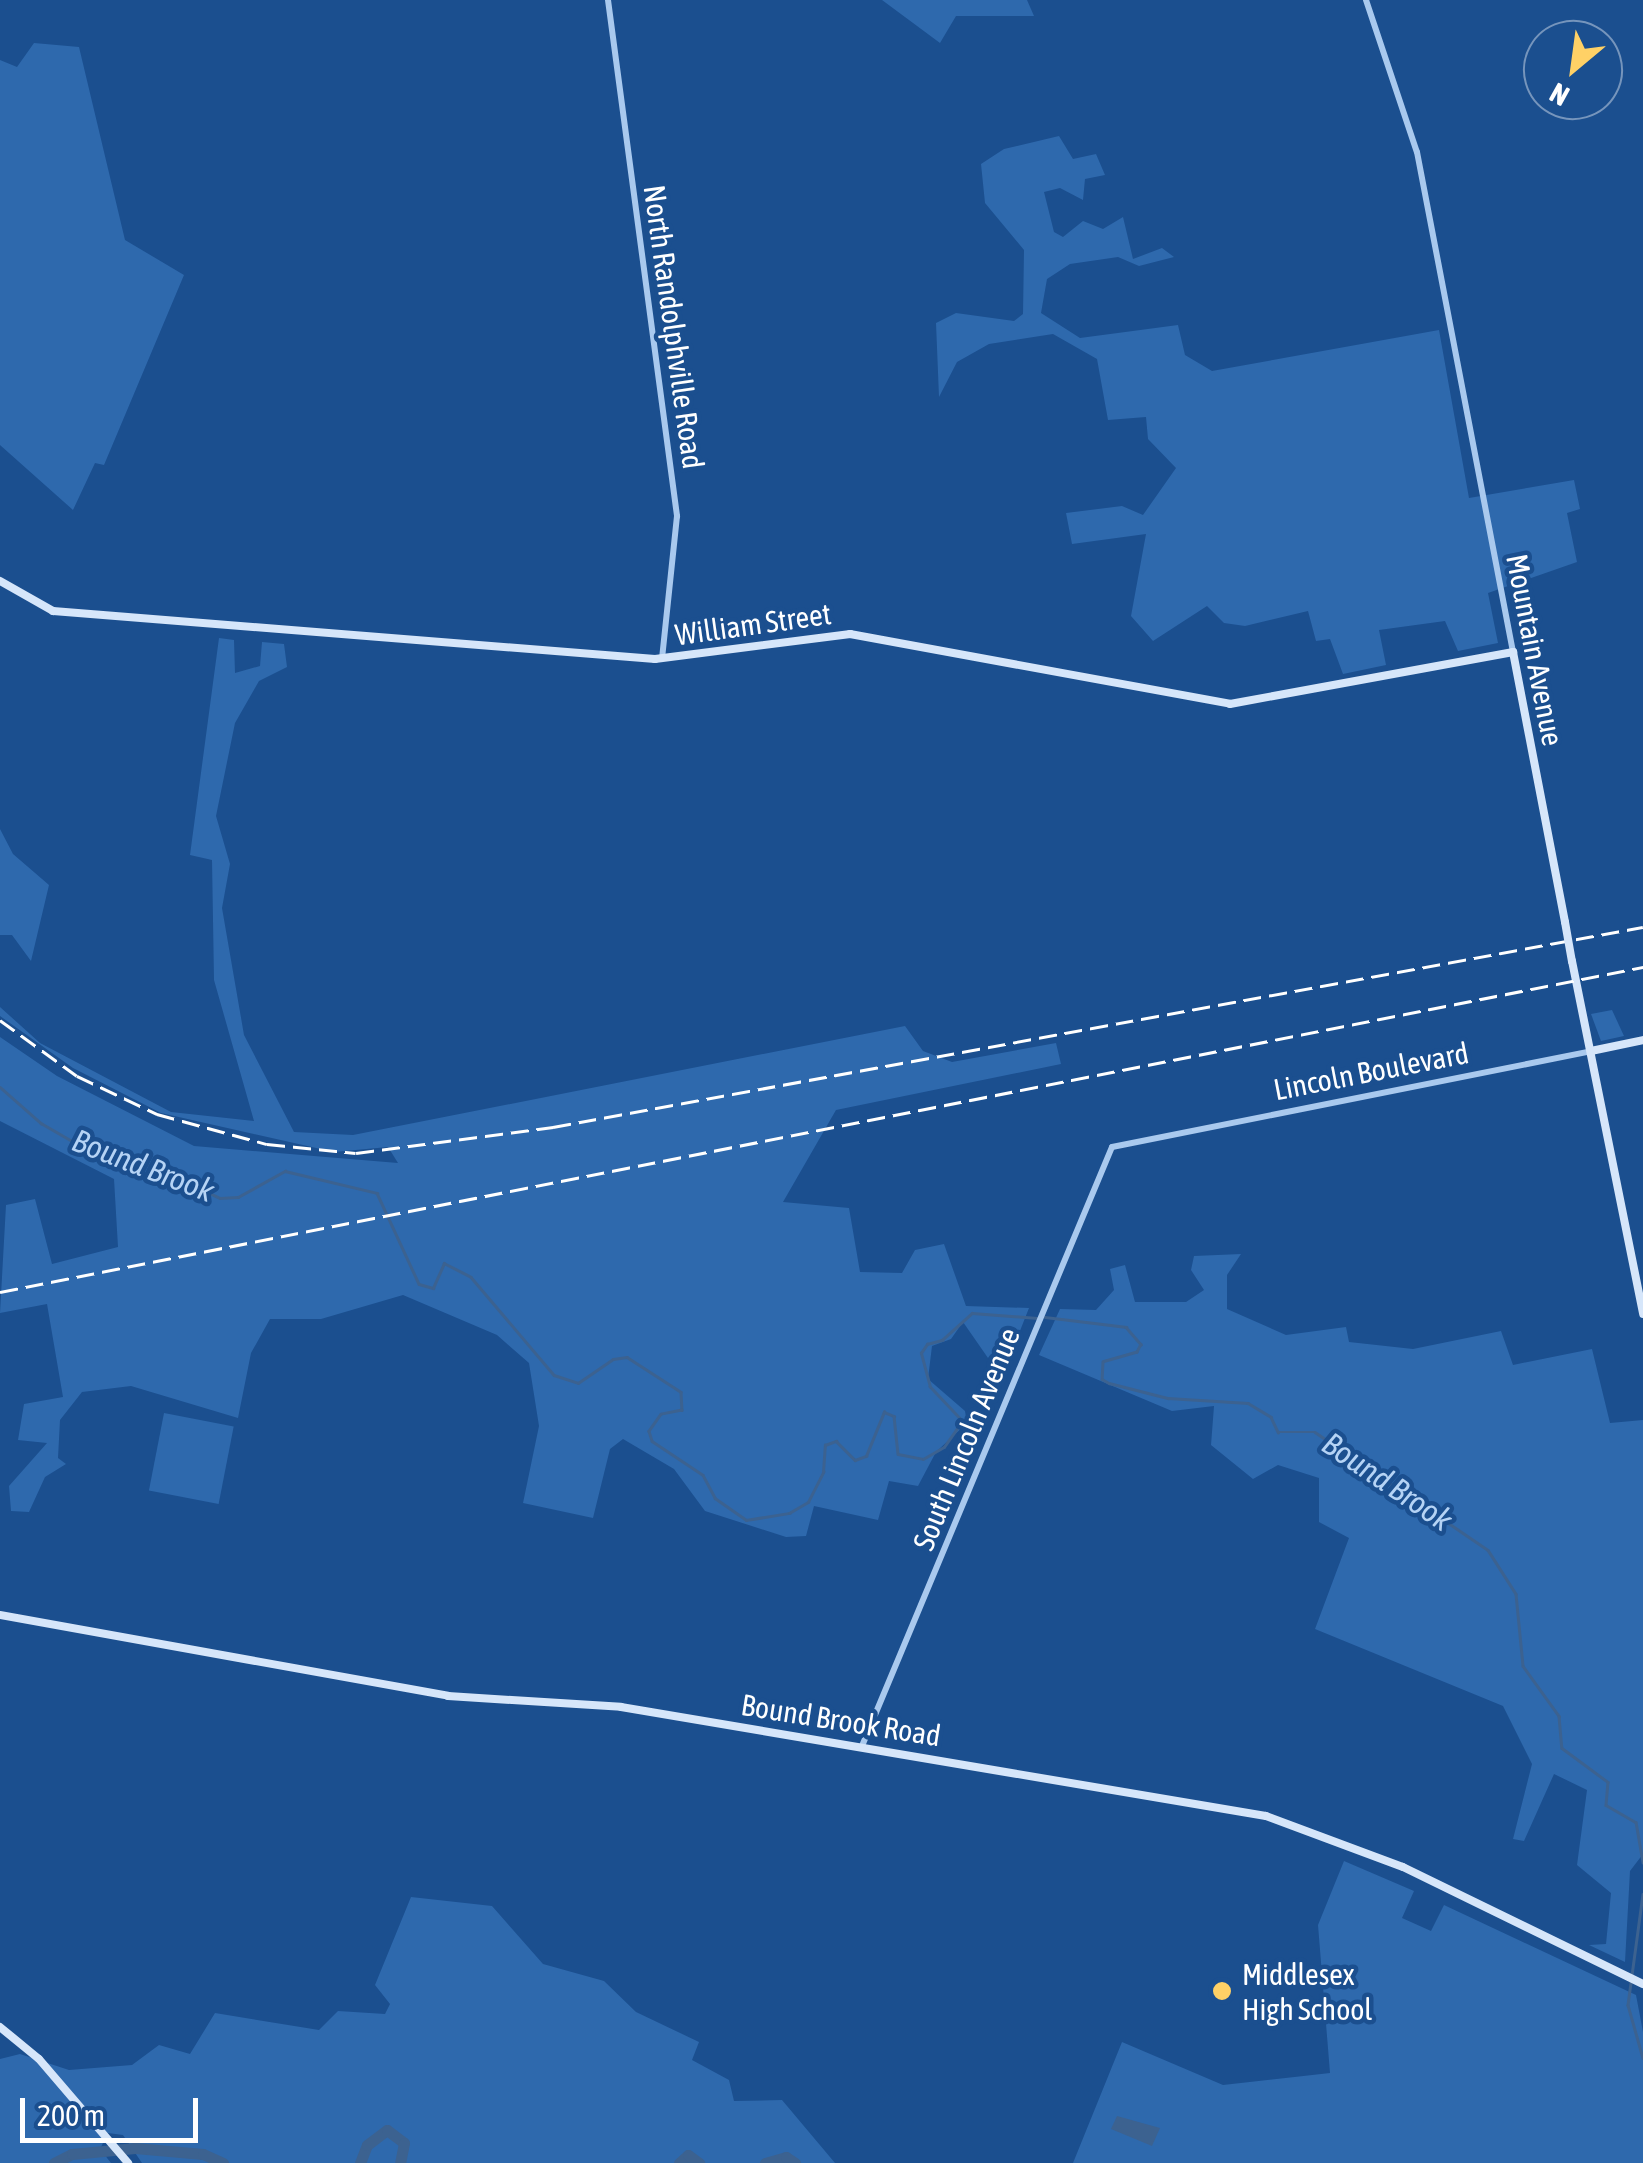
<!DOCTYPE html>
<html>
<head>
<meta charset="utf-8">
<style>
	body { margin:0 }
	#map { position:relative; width:1643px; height:2163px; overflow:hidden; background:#1b4f8f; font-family:"Asap Condensed",sans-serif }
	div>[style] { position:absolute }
	.green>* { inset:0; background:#2e69ad; transform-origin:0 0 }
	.water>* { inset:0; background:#3c6290 }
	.stream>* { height:2.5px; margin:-1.25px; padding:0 1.25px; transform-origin:1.25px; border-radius:1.25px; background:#3c6290 }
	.river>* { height:11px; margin:-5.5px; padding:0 5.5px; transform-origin:5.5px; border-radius:5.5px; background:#3c6290 }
	.tertiary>* { height:6px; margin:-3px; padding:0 3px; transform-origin:3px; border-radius:3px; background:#a9c9ee }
	.secondary>* { height:8px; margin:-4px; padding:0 4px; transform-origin:4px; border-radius:4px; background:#d6e6fa }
	.rail>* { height:2.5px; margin-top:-1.25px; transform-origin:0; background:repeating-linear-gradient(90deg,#fff 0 18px,transparent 0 26px) }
	.secondary-bridge>* { height:8px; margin:-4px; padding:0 4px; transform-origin:4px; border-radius:4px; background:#d6e6fa }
	.dots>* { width:28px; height:28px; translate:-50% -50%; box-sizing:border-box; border:5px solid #1b4f8f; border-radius:50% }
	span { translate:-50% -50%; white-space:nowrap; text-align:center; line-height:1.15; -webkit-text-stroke:9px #1b4f8f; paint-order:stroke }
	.street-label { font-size:30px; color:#fff }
	.poi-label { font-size:30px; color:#fff }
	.left { translate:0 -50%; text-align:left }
	.water-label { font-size:32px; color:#b5d3f5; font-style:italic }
	.north { position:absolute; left:1523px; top:20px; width:100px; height:100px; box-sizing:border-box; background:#1b4f8f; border:2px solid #7695bc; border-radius:50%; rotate:209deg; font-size:28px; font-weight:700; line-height:40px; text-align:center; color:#fff }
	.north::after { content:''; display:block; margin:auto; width:35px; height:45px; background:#ffd166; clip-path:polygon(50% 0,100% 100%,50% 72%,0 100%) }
	.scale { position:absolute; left:20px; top:2098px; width:178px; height:45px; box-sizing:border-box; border:5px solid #fff; border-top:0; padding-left:12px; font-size:30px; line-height:35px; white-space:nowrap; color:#fff; -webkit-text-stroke:8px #1b4f8f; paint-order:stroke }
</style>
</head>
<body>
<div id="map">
	<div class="green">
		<div style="clip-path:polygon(882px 0,1027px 0,1034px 16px,956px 16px,940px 43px)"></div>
		<div style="clip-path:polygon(34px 43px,79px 47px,125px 240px,184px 275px,104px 465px,95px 463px,73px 510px,0 445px,0 60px,17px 67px)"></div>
		<div style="clip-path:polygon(1059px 136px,1073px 159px,1096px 154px,1105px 175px,1085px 179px,1083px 200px,1060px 188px,1044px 192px,1054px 232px,1063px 237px,1083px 221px,1103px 229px,1123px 217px,1133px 259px,1162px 248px,1174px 257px,1139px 266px,1118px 257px,1070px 264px,1047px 279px,1041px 313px,1080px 338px,1178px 325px,1185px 355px,1212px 371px,1439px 330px,1469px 498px,1574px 480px,1580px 509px,1567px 513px,1577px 562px,1488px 593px,1498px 643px,1458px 651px,1445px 621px,1379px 630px,1386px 665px,1343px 674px,1330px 639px,1316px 641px,1308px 611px,1245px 626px,1224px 623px,1207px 606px,1153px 641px,1131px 616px,1146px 534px,1072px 544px,1066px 513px,1122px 506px,1143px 515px,1176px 468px,1148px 439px,1146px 417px,1108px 420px,1097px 359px,1053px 334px,989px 344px,957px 362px,939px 397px,936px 323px,956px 313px,1014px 321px,1023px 314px,1024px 250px,985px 203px,981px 164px,1004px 149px)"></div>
		<div style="clip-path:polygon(219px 638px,234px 640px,235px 673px,260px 666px,262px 642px,284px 644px,287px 667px,259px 681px,235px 723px,216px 816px,230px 864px,222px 908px,244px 1035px,294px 1132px,353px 1135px,905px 1026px,923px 1051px,952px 1062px,1056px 1043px,1061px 1064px,836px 1110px,783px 1202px,849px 1208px,860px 1272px,902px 1273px,915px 1250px,944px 1244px,966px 1306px,1029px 1308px,1012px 1351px,998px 1348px,988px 1358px,963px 1322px,951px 1339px,932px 1346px,928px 1379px,965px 1411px,967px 1423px,936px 1452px,918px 1486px,889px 1481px,878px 1520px,814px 1506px,806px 1536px,786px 1537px,705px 1511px,674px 1469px,623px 1439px,610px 1449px,593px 1518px,523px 1503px,539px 1426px,529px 1363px,497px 1335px,403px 1295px,321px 1319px,270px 1319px,251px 1353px,238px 1418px,131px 1386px,82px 1392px,60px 1420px,58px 1458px,66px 1464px,45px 1477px,29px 1512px,11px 1511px,9px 1486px,47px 1443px,18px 1440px,24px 1404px,63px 1397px,47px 1304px,0 1313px,6px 1205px,35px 1199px,52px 1264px,118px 1247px,114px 1179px,0 1121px,0 1037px,57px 1076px,194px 1146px,398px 1163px,388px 1147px,334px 1152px,161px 1113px,73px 1068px,0 1016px,0 1007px,40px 1043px,171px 1112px,254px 1121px,214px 980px,212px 860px,190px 855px)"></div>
		<div style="clip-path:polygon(0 829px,13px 854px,49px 885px,31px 961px,12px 935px,0 935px)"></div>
		<div style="clip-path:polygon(1612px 1010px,1624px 1036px,1601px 1041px,1591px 1014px)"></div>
		<div style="clip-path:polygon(1241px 1254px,1227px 1275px,1227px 1309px,1286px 1335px,1346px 1327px,1349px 1342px,1413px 1349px,1501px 1331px,1513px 1365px,1592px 1349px,1610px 1423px,1643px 1420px,1643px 1854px,1630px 1871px,1625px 1962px,1589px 1945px,1606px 1944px,1611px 1893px,1577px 1865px,1587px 1790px,1554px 1774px,1524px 1841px,1513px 1839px,1532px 1764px,1503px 1706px,1315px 1629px,1349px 1538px,1319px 1522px,1319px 1478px,1278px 1465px,1253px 1479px,1211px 1445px,1214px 1406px,1172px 1411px,1039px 1355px,1060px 1309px,1096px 1310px,1114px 1290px,1110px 1269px,1125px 1265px,1135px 1302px,1186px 1302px,1204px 1290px,1191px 1270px,1194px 1256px)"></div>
		<div style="left:164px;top:1413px;width:71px;height:79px;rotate:11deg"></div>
		<div style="clip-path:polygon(1344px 1861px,1414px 1891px,1402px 1918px,1431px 1931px,1444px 1905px,1636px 1995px,1643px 2032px,1643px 2163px,1073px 2163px,1122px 2042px,1223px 2085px,1330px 2073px,1318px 1925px)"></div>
		<div style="clip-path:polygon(411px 1897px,492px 1906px,543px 1964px,604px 1981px,636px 2012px,699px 2042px,692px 2060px,729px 2080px,734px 2101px,782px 2100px,835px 2163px,142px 2163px,123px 2135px,108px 2133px,100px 2149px,111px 2163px,0 2163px,0 2059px,20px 2054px,69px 2070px,132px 2065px,159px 2045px,190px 2054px,215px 2013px,319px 2030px,338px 2011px,385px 2014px,390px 2004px,375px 1985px)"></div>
	</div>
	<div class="water">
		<div style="clip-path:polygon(1117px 2116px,1160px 2128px,1152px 2146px,1111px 2129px)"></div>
	</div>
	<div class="stream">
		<div style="left:0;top:1087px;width:55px;rotate:41.3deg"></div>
		<div style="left:41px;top:1123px;width:44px;rotate:30.1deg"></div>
		<div style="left:79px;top:1145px;width:77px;rotate:15.8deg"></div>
		<div style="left:153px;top:1166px;width:74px;rotate:25.5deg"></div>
		<div style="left:220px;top:1198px;width:18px;rotate:-3deg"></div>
		<div style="left:238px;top:1197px;width:54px;rotate:-29deg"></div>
		<div style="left:285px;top:1171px;width:95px;rotate:13.4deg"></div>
		<div style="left:377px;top:1193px;width:100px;rotate:65.2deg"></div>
		<div style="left:419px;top:1284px;width:15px;rotate:16deg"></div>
		<div style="left:433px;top:1288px;width:27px;rotate:-66deg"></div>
		<div style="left:444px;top:1263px;width:30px;rotate:27deg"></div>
		<div style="left:471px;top:1277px;width:128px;rotate:49.7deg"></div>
		<div style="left:554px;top:1375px;width:25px;rotate:18deg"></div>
		<div style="left:578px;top:1383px;width:42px;rotate:-34.4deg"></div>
		<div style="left:613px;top:1359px;width:14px;rotate:-8deg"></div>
		<div style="left:627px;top:1357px;width:64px;rotate:32.9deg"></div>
		<div style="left:681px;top:1392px;width:18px;rotate:87deg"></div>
		<div style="left:682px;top:1410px;width:21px;rotate:169deg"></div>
		<div style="left:661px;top:1414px;width:21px;rotate:125deg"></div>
		<div style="left:649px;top:1431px;width:10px;rotate:73deg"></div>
		<div style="left:652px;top:1441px;width:61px;rotate:33.7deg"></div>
		<div style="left:703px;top:1475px;width:26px;rotate:62deg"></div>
		<div style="left:715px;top:1498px;width:38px;rotate:35deg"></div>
		<div style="left:746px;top:1520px;width:44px;rotate:-9.2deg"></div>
		<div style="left:789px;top:1513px;width:22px;rotate:-30deg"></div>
		<div style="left:808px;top:1502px;width:34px;rotate:-63deg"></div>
		<div style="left:823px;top:1472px;width:27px;rotate:-86deg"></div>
		<div style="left:825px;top:1445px;width:12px;rotate:-20deg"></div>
		<div style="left:836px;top:1441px;width:27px;rotate:45deg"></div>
		<div style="left:855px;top:1460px;width:12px;rotate:-20deg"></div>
		<div style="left:866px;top:1456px;width:48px;rotate:-67.8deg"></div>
		<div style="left:884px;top:1412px;width:11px;rotate:22deg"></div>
		<div style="left:894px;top:1416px;width:38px;rotate:84deg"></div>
		<div style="left:898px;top:1454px;width:25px;rotate:11deg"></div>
		<div style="left:923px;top:1459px;width:24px;rotate:-30deg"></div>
		<div style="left:944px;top:1447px;width:32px;rotate:-55deg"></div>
		<div style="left:962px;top:1421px;width:47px;rotate:-133.3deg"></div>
		<div style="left:930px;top:1387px;width:35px;rotate:-105deg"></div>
		<div style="left:921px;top:1353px;width:11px;rotate:-56deg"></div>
		<div style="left:927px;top:1344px;width:16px;rotate:-15deg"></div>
		<div style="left:942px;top:1340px;width:40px;rotate:-42deg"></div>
		<div style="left:972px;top:1313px;width:65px;rotate:4.4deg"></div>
		<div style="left:1045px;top:1317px;width:82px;rotate:7deg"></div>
		<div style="left:1126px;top:1327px;width:23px;rotate:49deg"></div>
		<div style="left:1141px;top:1344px;width:9px;rotate:117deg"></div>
		<div style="left:1137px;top:1352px;width:35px;rotate:164deg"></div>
		<div style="left:1103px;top:1362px;width:17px;rotate:93deg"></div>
		<div style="left:1102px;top:1379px;width:8px;rotate:30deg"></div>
		<div style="left:1109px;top:1383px;width:61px;rotate:14.3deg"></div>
		<div style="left:1168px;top:1398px;width:80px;rotate:3.6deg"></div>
		<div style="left:1248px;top:1403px;width:27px;rotate:31deg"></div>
		<div style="left:1271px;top:1417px;width:17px;rotate:65deg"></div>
		<div style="left:1278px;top:1432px;width:37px"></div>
		<div style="left:1315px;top:1432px;width:209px;rotate:34.3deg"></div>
		<div style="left:1488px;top:1550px;width:52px;rotate:57.5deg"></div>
		<div style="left:1516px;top:1594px;width:72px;rotate:84.4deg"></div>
		<div style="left:1523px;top:1666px;width:62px;rotate:54.2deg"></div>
		<div style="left:1559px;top:1716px;width:32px;rotate:85deg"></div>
		<div style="left:1562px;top:1748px;width:57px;rotate:36.5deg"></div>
		<div style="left:1608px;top:1782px;width:23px;rotate:95deg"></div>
		<div style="left:1606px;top:1805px;width:34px;rotate:30deg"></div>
		<div style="left:1636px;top:1822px;width:41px;rotate:80.1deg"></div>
		<div style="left:1643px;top:1894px;width:112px;rotate:97.7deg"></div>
		<div style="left:1628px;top:2005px;width:55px;rotate:74.2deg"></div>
	</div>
	<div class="river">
		<div style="left:54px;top:2163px;width:20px;rotate:-27deg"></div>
		<div style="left:72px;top:2154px;width:63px;rotate:-5.4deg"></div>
		<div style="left:135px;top:2148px;width:68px;rotate:5deg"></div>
		<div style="left:203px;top:2154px;width:22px;rotate:24deg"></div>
		<div style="left:360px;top:2163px;width:19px;rotate:-69deg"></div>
		<div style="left:367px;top:2145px;width:25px;rotate:-37deg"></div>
		<div style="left:387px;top:2130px;width:21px;rotate:37deg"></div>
		<div style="left:404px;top:2143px;width:20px;rotate:101deg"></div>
		<div style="left:679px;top:2163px;width:12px;rotate:-42deg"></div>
		<div style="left:688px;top:2155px;width:14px;rotate:36deg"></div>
		<div style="left:765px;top:2163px;width:22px;rotate:-16deg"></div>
		<div style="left:786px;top:2157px;width:11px;rotate:34deg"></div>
	</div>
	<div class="tertiary">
		<div style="left:608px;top:0;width:521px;rotate:82.38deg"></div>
		<div style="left:677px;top:516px;width:143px;rotate:96deg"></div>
		<div style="left:1366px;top:0;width:160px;rotate:71.5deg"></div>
		<div style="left:1417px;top:152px;width:509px;rotate:79.13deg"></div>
		<div style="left:862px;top:1746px;width:649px;rotate:-67.35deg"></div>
		<div style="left:1112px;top:1147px;width:489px;rotate:-11.3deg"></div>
	</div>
	<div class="secondary">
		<div style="left:0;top:581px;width:61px;rotate:29.5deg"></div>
		<div style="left:53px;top:611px;width:604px;rotate:4.56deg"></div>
		<div style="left:655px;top:659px;width:197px;rotate:-7.3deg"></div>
		<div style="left:850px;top:634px;width:386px;rotate:10.4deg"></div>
		<div style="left:1230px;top:704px;width:288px;rotate:-10.4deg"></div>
		<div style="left:1513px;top:652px;width:275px;rotate:79.1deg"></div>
		<div style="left:1572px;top:961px;width:360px;rotate:78.6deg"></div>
		<div style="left:1591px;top:1051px;width:53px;rotate:-11.9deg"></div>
		<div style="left:0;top:1615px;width:455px;rotate:10.2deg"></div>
		<div style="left:448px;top:1696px;width:173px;rotate:3.6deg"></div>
		<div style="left:621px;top:1707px;width:654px;rotate:9.59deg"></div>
		<div style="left:1266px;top:1816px;width:146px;rotate:20.4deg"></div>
		<div style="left:1403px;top:1867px;width:267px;rotate:26deg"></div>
		<div style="left:0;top:2027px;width:50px;rotate:39.4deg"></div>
		<div style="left:39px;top:2059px;width:137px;rotate:49.4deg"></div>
	</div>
	<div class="rail">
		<div style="left:0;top:1020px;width:95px;rotate:36deg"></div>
		<div style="left:77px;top:1076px;width:89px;rotate:25.4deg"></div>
		<div style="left:157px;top:1114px;width:114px;rotate:15.3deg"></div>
		<div style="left:267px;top:1144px;width:89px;rotate:5.8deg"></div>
		<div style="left:356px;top:1153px;width:199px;rotate:-7.5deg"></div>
		<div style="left:553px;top:1127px;width:1108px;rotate:-10.4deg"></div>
		<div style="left:0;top:1292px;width:1675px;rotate:-11.19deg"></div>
	</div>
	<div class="secondary-bridge">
		<div style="left:1565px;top:922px;width:40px;rotate:80deg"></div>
	</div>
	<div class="dots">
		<div style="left:1222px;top:1991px;background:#ffd166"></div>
	</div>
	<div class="street-label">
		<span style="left:674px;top:327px;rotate:82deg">North Randolphville Road</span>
		<span style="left:753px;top:624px;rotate:-8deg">William Street</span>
		<span style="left:1535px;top:650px;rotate:79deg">Mountain Avenue</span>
		<span style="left:1371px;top:1071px;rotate:-11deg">Lincoln Boulevard</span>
		<span style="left:966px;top:1439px;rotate:-68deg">South Lincoln Avenue</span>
		<span style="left:841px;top:1720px;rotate:9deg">Bound Brook Road</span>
	</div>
	<div class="poi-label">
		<span class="left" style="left:1242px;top:1991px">Middlesex<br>High School</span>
	</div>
	<div class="water-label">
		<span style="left:143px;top:1166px;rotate:21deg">Bound Brook</span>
		<span style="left:1387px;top:1482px;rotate:34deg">Bound Brook</span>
	</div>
	<div class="north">N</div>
	<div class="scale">200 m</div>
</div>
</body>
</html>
